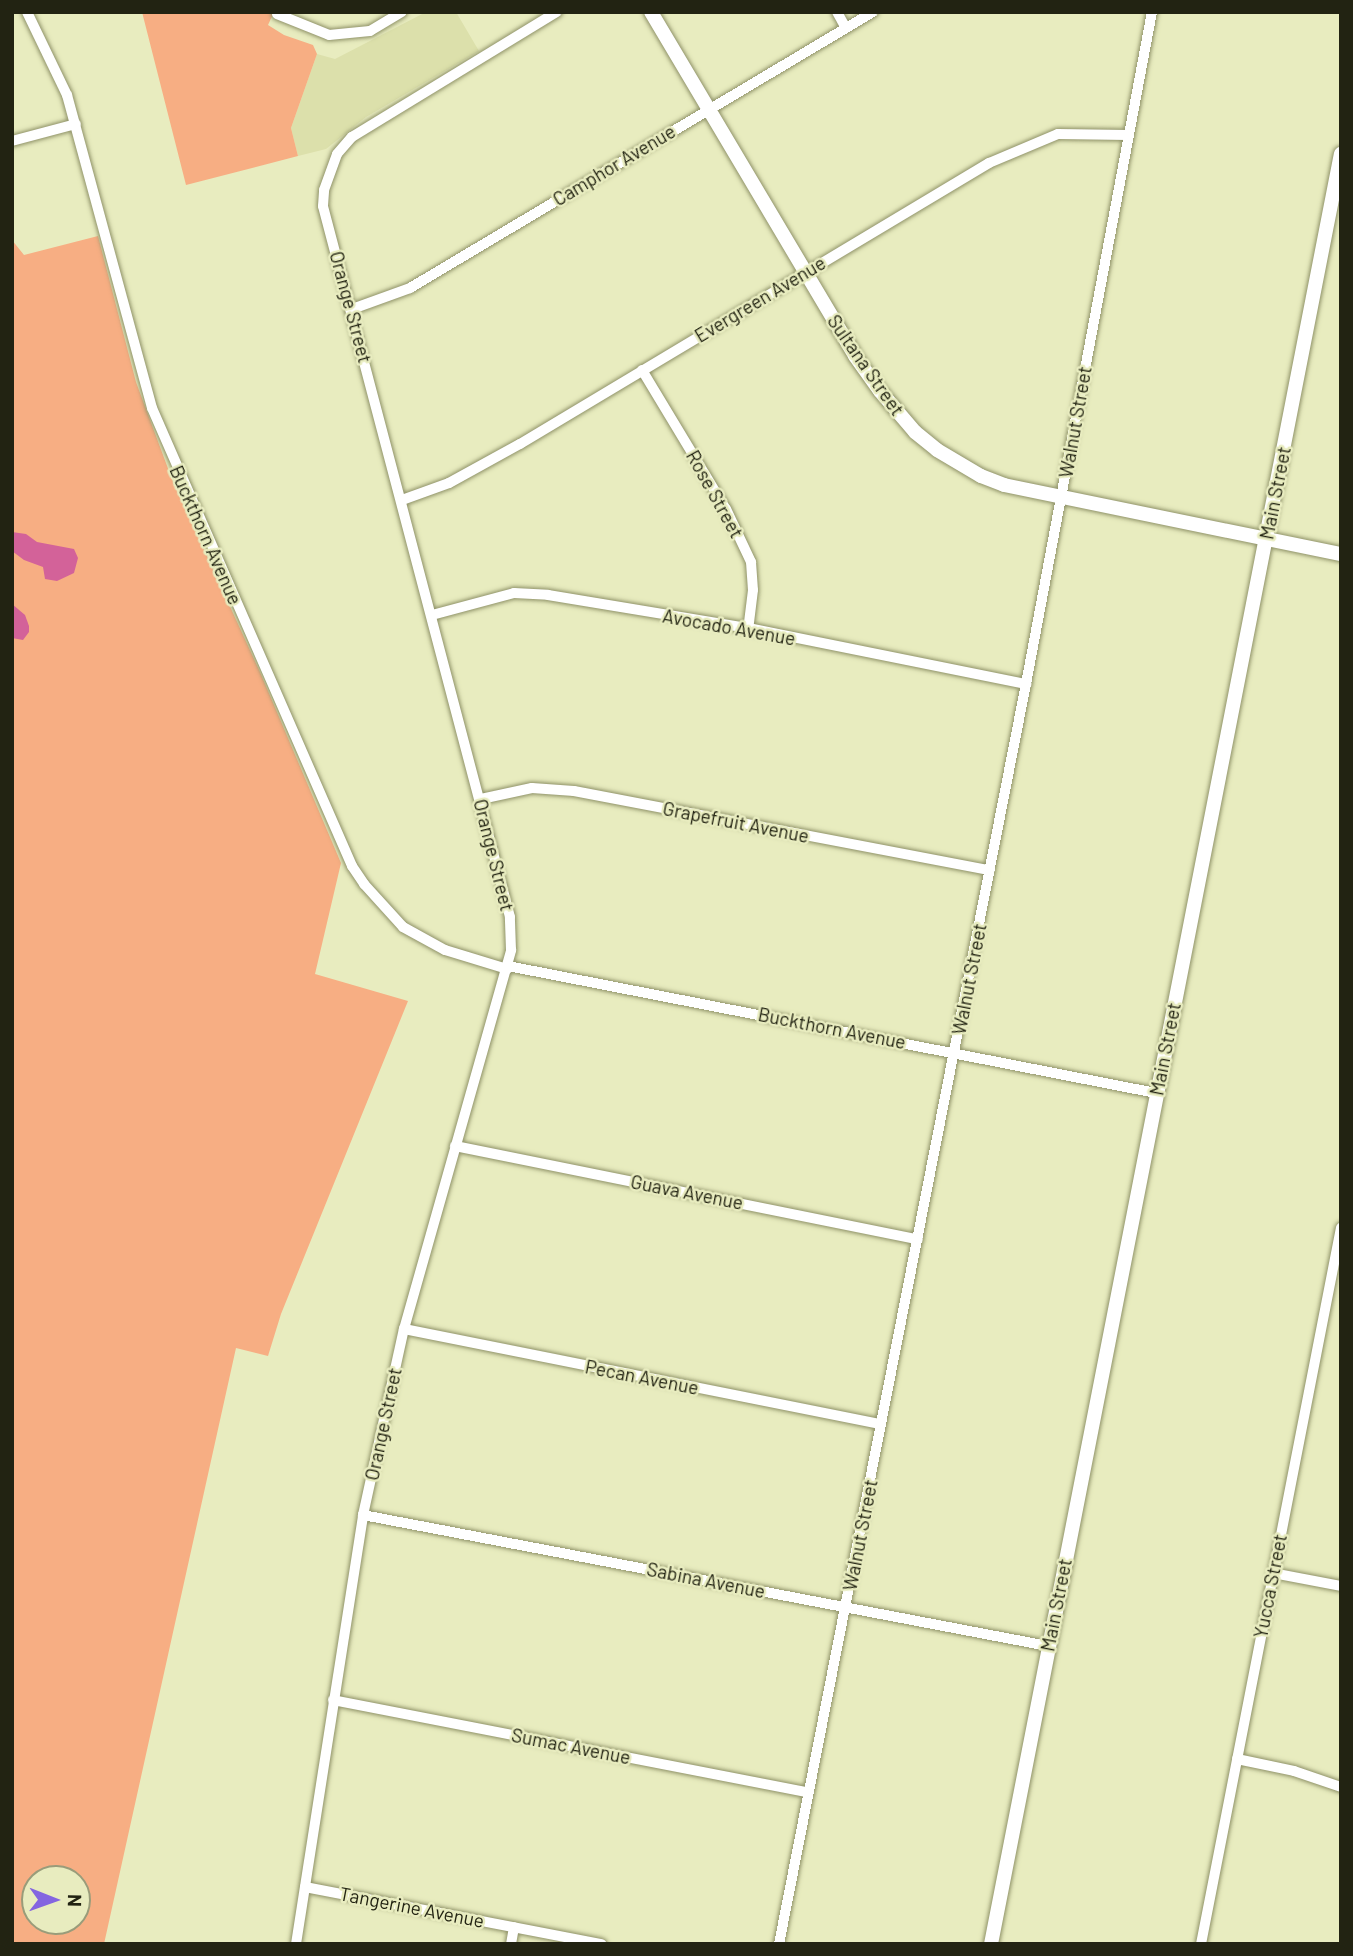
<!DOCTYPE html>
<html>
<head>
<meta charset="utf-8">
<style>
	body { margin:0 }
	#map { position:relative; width:1353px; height:1956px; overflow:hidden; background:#e8ecbf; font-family:Barlow,sans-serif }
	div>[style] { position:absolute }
	.built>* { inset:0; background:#dce0ab }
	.green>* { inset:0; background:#f7ae83 }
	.water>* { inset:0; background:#d36299 }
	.roads { filter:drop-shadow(0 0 2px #8f9268) drop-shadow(0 0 2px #8f9268) }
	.street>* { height:10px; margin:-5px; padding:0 5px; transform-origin:5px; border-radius:5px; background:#fff }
	.secondary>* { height:14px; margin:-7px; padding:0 7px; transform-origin:7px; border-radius:7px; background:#fff }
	span { translate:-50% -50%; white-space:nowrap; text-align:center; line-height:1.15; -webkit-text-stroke:5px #e8ecbf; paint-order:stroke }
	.street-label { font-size:19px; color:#222312 }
	.frame { position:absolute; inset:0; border:14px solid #222312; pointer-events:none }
	.north { position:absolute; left:21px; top:1865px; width:70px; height:70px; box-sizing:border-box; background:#e8ecbf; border:2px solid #999c7a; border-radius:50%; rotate:91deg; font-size:19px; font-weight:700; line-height:28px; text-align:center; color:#222312 }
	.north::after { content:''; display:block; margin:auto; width:24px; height:32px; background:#8465e0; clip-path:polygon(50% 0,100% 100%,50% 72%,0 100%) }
</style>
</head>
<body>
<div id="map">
	<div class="built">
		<div style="clip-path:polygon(426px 12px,456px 12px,479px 51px,366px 117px,326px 149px,298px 156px,291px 128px,317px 54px,335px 59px)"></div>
	</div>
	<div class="green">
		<div style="clip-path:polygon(142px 12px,274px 12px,268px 25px,284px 35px,313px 45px,317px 54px,291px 128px,298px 156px,186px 185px)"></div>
		<div style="clip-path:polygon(evenodd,98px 236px,136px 382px,173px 482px,260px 672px,341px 863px,315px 974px,408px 1001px,281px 1314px,268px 1356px,236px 1348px,104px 1944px,12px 1944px,12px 240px,24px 255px,98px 236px,35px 1879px,77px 1879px,77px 1921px,35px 1921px,35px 1879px)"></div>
	</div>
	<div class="water">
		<div style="clip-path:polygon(12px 532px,26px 534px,37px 542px,74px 549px,78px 558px,74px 573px,57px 581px,45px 579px,43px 567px,24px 560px,12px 551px)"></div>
		<div style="clip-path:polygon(12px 604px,25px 615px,29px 626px,29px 632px,23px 640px,12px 638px)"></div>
	</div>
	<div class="roads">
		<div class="street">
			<div style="left:27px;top:12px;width:92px;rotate:64.3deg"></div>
			<div style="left:67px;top:95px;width:324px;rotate:74.8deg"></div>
			<div style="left:152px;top:408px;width:500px;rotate:66.4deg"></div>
			<div style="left:352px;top:866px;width:22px;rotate:56deg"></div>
			<div style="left:364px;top:884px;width:58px;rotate:47.8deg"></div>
			<div style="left:403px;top:927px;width:48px;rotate:28.7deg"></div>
			<div style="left:445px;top:950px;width:65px;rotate:17deg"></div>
			<div style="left:837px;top:12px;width:18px;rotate:61deg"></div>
			<div style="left:277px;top:14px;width:56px;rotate:22deg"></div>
			<div style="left:329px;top:35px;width:41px;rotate:-5.6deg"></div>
			<div style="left:370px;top:31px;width:37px;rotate:-31deg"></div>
			<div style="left:12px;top:141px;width:66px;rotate:-14.9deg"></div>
			<div style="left:352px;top:309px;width:62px;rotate:-19.9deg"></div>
			<div style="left:410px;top:288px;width:539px;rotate:-30.8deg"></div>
			<div style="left:642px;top:370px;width:162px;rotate:58.9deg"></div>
			<div style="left:726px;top:509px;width:59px;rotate:64.7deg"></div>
			<div style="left:751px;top:562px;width:28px;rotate:86deg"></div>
			<div style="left:753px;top:590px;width:38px;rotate:97deg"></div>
			<div style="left:402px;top:500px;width:50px;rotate:-19.9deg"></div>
			<div style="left:449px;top:483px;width:81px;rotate:-28.8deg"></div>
			<div style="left:520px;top:444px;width:547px;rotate:-30.93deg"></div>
			<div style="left:989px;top:163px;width:75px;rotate:-22.8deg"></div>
			<div style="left:1058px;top:134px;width:70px;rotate:0.8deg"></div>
			<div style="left:432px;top:615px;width:85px;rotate:-15deg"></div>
			<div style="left:514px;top:593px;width:34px;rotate:3deg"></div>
			<div style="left:548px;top:595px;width:203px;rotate:9.4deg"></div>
			<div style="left:748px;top:628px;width:284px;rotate:11.4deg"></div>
			<div style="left:481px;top:799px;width:52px;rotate:-12.2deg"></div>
			<div style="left:532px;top:788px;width:42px;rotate:4.1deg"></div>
			<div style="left:574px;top:791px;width:423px;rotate:10.8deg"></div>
			<div style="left:508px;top:966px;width:660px;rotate:11.09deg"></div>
			<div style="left:455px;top:1146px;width:472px;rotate:11.4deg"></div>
			<div style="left:404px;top:1329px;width:486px;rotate:11.3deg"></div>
			<div style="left:363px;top:1515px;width:697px;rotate:10.83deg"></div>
			<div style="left:1273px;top:1573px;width:69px;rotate:10.8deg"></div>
			<div style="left:333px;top:1700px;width:484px;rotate:11deg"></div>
			<div style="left:1237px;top:1759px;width:58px;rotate:11.9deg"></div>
			<div style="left:1294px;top:1771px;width:50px;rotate:18.8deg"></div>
			<div style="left:305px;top:1887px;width:302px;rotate:10.9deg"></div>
			<div style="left:296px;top:1944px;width:434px;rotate:-81.1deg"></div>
			<div style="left:363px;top:1515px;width:190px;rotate:-77.6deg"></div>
			<div style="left:404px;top:1329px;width:394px;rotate:-74.2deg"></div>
			<div style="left:511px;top:950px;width:33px;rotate:-92deg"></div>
			<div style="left:510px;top:917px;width:735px;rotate:-104.74deg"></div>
			<div style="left:323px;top:206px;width:16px;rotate:-86deg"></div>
			<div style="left:324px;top:190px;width:38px;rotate:-70deg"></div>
			<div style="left:337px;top:154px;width:23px;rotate:-49deg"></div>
			<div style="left:352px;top:137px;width:240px;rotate:-31.4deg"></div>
			<div style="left:511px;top:1944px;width:17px;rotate:-80deg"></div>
			<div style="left:779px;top:1944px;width:1284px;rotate:-78.91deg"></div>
			<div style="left:1026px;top:684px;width:684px;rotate:-79.38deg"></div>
			<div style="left:1201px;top:1944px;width:730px;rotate:-78.94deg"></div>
		</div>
		<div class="secondary">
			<div style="left:651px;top:12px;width:400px;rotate:59.3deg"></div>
			<div style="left:855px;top:356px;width:43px;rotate:54.5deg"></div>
			<div style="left:880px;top:391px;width:54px;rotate:49.5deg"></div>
			<div style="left:915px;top:432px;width:28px;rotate:39deg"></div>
			<div style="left:937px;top:450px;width:51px;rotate:30.6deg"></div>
			<div style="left:981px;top:476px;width:25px;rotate:21deg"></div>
			<div style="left:1004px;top:485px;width:344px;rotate:11.6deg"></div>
			<div style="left:991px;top:1944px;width:1824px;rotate:-78.94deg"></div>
		</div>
	</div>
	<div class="street-label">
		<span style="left:614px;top:165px;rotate:-31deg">Camphor Avenue</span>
		<span style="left:760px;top:299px;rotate:-31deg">Evergreen Avenue</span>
		<span style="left:351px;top:307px;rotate:75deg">Orange Street</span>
		<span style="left:866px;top:365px;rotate:55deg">Sultana Street</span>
		<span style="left:1075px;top:422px;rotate:-80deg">Walnut Street</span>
		<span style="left:1275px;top:493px;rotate:-79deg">Main Street</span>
		<span style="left:715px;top:494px;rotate:61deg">Rose Street</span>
		<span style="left:206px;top:535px;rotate:66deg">Buckthorn Avenue</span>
		<span style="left:729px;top:627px;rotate:10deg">Avocado Avenue</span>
		<span style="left:736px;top:822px;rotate:11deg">Grapefruit Avenue</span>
		<span style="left:494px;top:855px;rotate:76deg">Orange Street</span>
		<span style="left:969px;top:979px;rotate:-79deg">Walnut Street</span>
		<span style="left:832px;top:1028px;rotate:11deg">Buckthorn Avenue</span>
		<span style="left:1165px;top:1049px;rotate:-79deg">Main Street</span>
		<span style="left:687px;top:1192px;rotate:11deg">Guava Avenue</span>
		<span style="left:642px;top:1377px;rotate:11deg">Pecan Avenue</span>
		<span style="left:383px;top:1424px;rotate:-78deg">Orange Street</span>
		<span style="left:860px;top:1535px;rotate:-79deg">Walnut Street</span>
		<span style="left:706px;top:1580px;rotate:11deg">Sabina Avenue</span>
		<span style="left:1270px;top:1586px;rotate:-79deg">Yucca Street</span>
		<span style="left:1056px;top:1605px;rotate:-79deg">Main Street</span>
		<span style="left:571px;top:1746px;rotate:11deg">Sumac Avenue</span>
		<span style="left:412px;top:1907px;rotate:11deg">Tangerine Avenue</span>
	</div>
	<div class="frame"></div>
	<div class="north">N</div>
</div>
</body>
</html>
